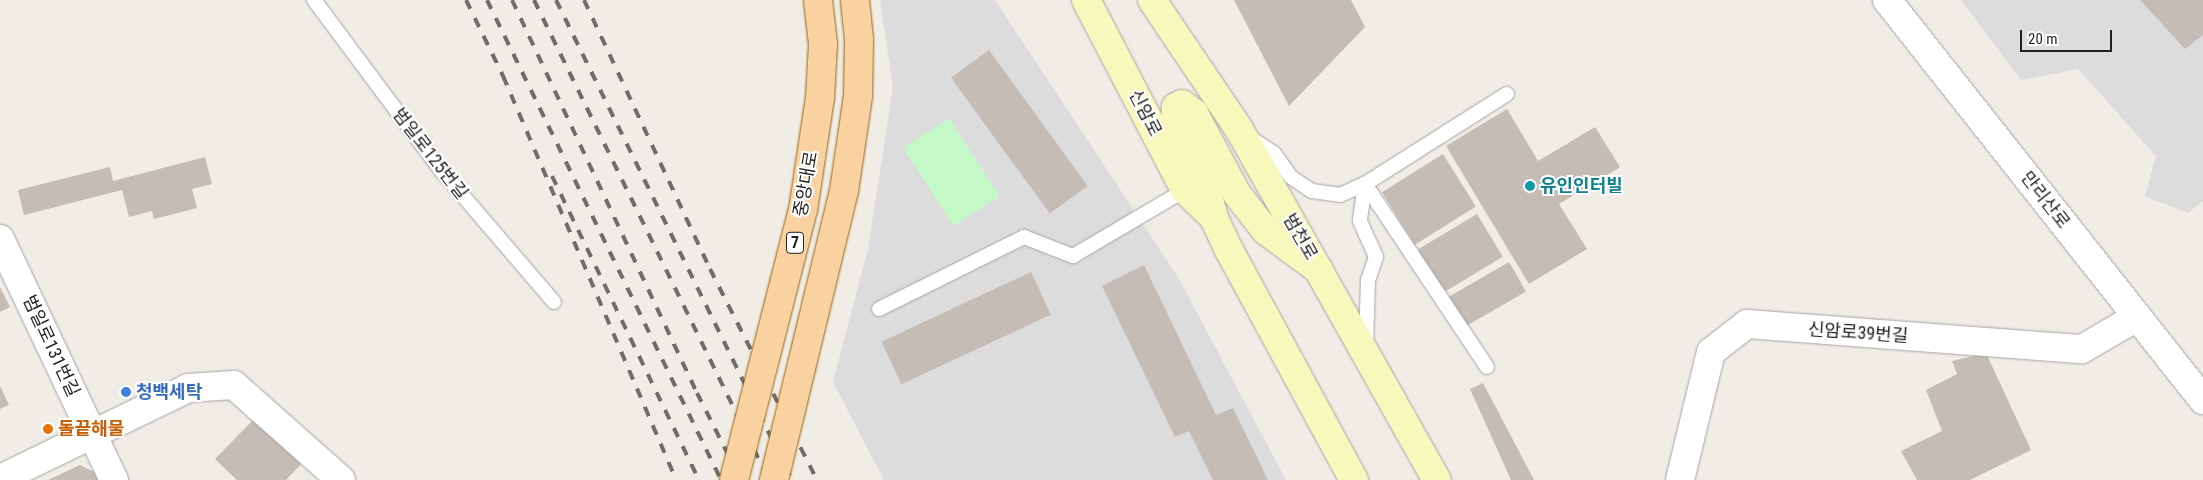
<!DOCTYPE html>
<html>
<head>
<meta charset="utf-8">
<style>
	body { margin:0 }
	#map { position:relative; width:2203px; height:480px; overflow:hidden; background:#f0ece6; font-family:"Roboto Condensed","Noto Sans KR",sans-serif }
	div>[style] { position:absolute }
	.residential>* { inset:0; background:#dddcdc }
	.park>* { inset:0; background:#c4f8c7; transform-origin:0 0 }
	.building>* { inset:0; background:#c4bcb5; transform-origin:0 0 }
	.roads { filter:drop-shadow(0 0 1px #a6a6a6) drop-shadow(0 0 1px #a6a6a6) }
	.service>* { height:14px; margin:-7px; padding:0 7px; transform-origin:7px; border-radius:7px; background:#fff }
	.minor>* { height:28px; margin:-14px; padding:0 14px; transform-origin:14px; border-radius:14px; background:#fff }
	.tertiary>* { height:28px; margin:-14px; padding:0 14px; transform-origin:14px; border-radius:14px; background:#fff }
	.secondary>* { height:28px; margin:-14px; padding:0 14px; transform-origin:14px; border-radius:14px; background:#f7f8bc }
	.rail>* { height:4px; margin-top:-2px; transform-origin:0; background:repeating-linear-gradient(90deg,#6d6d6d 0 10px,transparent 0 20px) }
	.bridges { filter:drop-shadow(0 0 1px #976304) drop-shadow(0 0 1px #976304) }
	.primary-bridge>* { height:28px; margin:-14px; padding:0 14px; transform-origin:14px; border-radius:14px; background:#fad1a1 }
	.dots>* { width:14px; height:14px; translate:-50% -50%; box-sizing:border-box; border:2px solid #fff; border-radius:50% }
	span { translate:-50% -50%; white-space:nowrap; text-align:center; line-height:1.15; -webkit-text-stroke:4px #fff; paint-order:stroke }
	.shield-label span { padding:1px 4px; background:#fff; border:1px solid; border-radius:4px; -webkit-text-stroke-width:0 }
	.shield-label { font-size:16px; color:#1f1f1f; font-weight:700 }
	.street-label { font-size:18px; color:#1f1f1f }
	.culture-label { font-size:18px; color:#0d838f; font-weight:700 }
	.left { translate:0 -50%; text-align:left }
	.shop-label { font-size:18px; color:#366cbe; font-weight:700 }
	.food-label { font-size:18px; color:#c56008; font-weight:700 }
	.scale { position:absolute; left:2020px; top:30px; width:92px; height:22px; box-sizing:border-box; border:2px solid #1f1f1f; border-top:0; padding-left:6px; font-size:15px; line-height:18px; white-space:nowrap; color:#1f1f1f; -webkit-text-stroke:4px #fff; paint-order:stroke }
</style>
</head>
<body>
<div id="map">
	<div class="residential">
		<div style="clip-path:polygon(880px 0,995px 0,1179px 279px,1286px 480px,884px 480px,833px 382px,868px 249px,893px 87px)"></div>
		<div style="clip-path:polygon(1961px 0,2203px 0,2203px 201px,2188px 213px,2145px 196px,2156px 156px,2078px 69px,2021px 80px)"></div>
	</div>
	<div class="park">
		<div style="left:949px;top:118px;width:93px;height:55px;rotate:57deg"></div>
	</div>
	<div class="building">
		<div style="clip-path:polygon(1234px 0,1351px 0,1365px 27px,1289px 106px)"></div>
		<div style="clip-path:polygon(2140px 0,2203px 0,2203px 35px,2185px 49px)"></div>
		<div style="left:989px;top:50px;width:168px;height:47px;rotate:54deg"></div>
		<div style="clip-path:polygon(1507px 109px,1538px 161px,1595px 127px,1620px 167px,1559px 204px,1587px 249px,1529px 284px,1446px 146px)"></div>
		<div style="left:1443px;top:154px;width:62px;height:72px;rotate:58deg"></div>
		<div style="clip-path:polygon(205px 157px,212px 184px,192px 189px,197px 208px,154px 219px,152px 211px,129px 217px,122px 190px,24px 215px,18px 190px,110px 167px,113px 181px)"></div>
		<div style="left:1477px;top:214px;width:50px;height:70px;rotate:59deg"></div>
		<div style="left:1509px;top:262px;width:34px;height:69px;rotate:60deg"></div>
		<div style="clip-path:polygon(1144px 265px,1216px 415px,1233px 408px,1268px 480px,1213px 480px,1189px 431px,1175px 437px,1102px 286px)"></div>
		<div style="left:1031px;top:272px;width:47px;height:165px;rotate:65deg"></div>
		<div style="clip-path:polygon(0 287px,10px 307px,0 312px)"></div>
		<div style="clip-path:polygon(1986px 353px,2031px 450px,1970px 480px,1917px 480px,1901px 451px,1942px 431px,1926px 390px,1957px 374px,1952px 361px)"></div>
		<div style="clip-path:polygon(1483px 383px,1534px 480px,1511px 480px,1470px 389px)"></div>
		<div style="clip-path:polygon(0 386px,9px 405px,0 409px)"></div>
		<div style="clip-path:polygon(257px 416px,304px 461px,286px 480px,237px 480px,215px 459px)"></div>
		<div style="clip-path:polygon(80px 465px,96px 473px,99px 480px,48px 480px)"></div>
	</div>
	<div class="roads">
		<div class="service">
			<div style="left:314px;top:0;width:211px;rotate:53.3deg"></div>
			<div style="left:440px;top:169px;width:175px;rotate:49.4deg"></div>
			<div style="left:1249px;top:137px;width:30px;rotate:33deg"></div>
			<div style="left:1274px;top:153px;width:29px;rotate:55deg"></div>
			<div style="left:1291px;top:177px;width:25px;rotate:34deg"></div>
			<div style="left:1312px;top:191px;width:28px;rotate:8deg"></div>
			<div style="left:1340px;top:195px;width:27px;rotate:-24deg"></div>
			<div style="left:1365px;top:184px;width:37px;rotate:98deg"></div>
			<div style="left:1360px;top:221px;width:39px;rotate:66deg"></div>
			<div style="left:1376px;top:257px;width:24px;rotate:109deg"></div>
			<div style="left:1368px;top:280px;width:67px;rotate:91.7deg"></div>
			<div style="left:879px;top:309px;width:162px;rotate:-26.4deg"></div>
			<div style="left:1024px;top:237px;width:53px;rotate:21.2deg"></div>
			<div style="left:1073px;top:256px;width:130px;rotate:-30.5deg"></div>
			<div style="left:1487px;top:367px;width:220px;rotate:-123.7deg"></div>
			<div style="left:1365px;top:184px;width:168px;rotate:-32.4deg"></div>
		</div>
		<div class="minor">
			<div style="left:0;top:239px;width:267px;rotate:64.7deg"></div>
			<div style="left:0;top:479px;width:209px;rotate:-25.8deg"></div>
			<div style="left:188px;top:388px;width:46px;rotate:-3.7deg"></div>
			<div style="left:234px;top:385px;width:143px;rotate:41.6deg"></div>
			<div style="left:1680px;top:480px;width:132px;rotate:-76.4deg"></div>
			<div style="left:1711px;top:352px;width:46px;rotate:-37.9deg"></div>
			<div style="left:1747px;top:324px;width:336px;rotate:4.3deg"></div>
			<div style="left:2082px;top:349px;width:64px;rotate:-30.2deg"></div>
		</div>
		<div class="tertiary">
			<div style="left:1887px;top:0;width:510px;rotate:51.69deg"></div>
		</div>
		<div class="secondary">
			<div style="left:1086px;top:0;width:214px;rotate:62.5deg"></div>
			<div style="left:1185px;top:190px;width:40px;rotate:44deg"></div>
			<div style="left:1152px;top:0;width:156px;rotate:56deg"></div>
			<div style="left:1239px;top:129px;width:403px;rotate:60.6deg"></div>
			<div style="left:1319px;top:270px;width:67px;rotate:-143.5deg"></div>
			<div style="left:1265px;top:230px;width:46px;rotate:-127.9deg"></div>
			<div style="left:1237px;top:194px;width:92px;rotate:-118deg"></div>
			<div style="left:1194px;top:113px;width:15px;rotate:-143deg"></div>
			<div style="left:1182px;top:104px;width:7px;rotate:153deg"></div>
			<div style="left:1176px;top:107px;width:15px;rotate:94deg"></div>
			<div style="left:1175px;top:122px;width:58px;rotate:62.1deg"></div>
			<div style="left:1202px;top:173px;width:47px;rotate:75.1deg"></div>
			<div style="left:1214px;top:218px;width:35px;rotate:65deg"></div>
			<div style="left:1229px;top:250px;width:262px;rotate:61.5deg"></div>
		</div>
	</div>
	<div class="rail">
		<div style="left:466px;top:0;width:85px;rotate:64deg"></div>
		<div style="left:503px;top:76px;width:439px;rotate:66.8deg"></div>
		<div style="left:487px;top:0;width:534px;rotate:64.01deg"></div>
		<div style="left:512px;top:0;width:434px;rotate:64.8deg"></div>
		<div style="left:697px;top:393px;width:97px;rotate:63.2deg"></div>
		<div style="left:534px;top:0;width:534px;rotate:63.91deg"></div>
		<div style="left:556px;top:0;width:535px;rotate:63.82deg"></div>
		<div style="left:584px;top:0;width:297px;rotate:64.9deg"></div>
		<div style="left:710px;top:269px;width:237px;rotate:63.1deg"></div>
		<div style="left:552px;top:176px;width:338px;rotate:64.2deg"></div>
	</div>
	<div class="bridges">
		<div class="primary-bridge">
			<div style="left:734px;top:480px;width:279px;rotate:-75.7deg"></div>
			<div style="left:803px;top:210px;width:113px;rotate:-81.4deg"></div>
			<div style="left:820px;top:98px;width:54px;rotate:-86.8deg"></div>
			<div style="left:823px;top:44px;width:44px;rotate:-96.5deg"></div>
			<div style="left:774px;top:480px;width:297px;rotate:-76.4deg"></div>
			<div style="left:844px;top:191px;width:96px;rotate:-81.6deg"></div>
			<div style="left:858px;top:96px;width:57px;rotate:-89deg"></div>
			<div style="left:859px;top:39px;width:39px;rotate:-96deg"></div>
		</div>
	</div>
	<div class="dots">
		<div style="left:1530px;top:186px;background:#0f9aa8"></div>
		<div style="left:126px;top:392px;background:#3f7fe0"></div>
		<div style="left:48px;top:429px;background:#e8710a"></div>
	</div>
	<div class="shield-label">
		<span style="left:795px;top:243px">7</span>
	</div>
	<div class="street-label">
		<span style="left:1145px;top:113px;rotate:63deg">신암로</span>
		<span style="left:430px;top:154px;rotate:52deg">범일로125번길</span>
		<span style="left:806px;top:184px;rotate:-80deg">중앙대로</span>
		<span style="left:2045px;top:200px;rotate:52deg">만리산로</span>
		<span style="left:1300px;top:237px;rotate:60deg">범천로</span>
		<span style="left:1858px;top:333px;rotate:4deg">신암로39번길</span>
		<span style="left:51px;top:346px;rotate:65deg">범일로131번길</span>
	</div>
	<div class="culture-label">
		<span class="left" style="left:1540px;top:186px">유인인터빌</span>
	</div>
	<div class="shop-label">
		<span class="left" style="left:136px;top:392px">청백세탁</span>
	</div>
	<div class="food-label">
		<span class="left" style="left:58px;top:429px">돌끝해물</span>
	</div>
	<div class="scale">20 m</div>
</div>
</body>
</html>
